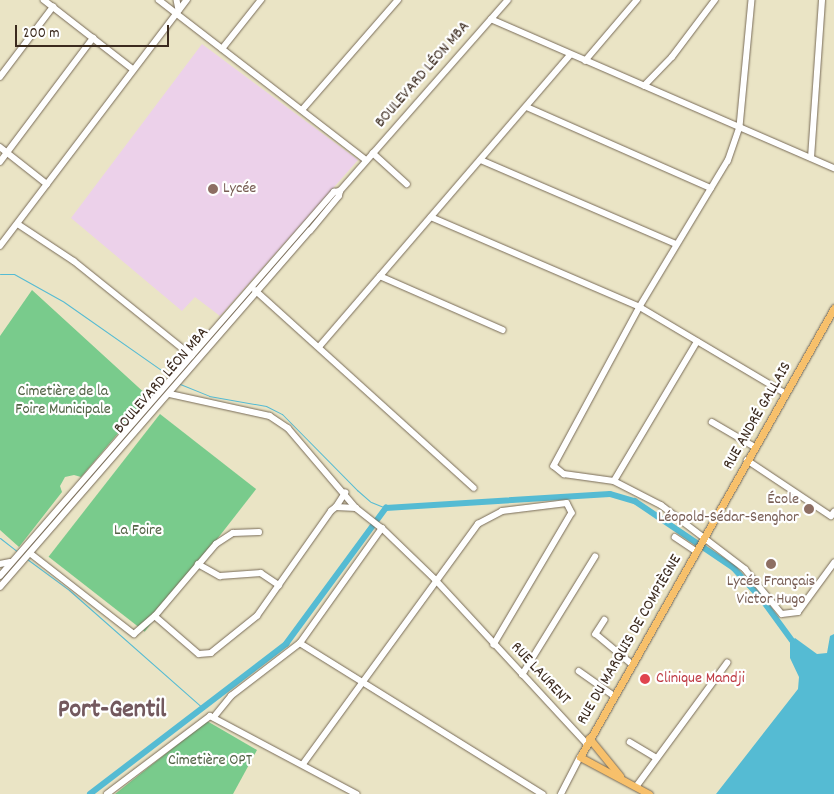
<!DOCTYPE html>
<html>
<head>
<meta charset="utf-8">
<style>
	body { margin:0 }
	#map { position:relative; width:834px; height:794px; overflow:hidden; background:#eae4c5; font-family:Dekko,sans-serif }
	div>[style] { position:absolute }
	.built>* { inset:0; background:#ecd1ea }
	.green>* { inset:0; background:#79cb8c; transform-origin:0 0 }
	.water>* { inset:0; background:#55bbd3 }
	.stream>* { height:1px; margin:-0.5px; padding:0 0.5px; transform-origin:0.5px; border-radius:0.5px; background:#55bbd3 }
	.canal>* { height:5.5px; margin:-2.75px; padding:0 2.75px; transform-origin:2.75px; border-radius:2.75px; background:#55bbd3 }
	.roads { filter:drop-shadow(0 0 1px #786b58) drop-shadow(0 0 1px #786b58) }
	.minor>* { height:5.5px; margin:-2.75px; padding:0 2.75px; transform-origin:2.75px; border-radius:2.75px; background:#fff }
	.major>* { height:7px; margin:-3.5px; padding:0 3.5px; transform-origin:3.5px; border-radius:3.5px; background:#f7c06b }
	.dots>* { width:14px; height:14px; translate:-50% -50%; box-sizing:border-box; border:2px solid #fff; border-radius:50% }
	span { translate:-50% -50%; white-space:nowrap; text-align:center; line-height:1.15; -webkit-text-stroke:4.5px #fff; paint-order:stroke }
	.street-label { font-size:16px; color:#3b2a1e }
	.education-label { font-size:16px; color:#785e54 }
	.left { translate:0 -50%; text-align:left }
	.right { translate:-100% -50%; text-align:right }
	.park-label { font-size:16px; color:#516244 }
	.health-label { font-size:16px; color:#be3a42 }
	.town-label { font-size:26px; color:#73595e; font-weight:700 }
	.scale { position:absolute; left:15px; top:25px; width:154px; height:22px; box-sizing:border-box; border:2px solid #3b2a1e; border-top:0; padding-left:6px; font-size:15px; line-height:18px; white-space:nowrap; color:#3b2a1e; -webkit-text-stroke:4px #fff; paint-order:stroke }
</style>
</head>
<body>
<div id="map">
	<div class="built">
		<div style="clip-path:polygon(202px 44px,358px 160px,220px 316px,195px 297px,182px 311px,71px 218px)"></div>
	</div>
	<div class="green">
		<div style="clip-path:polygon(32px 290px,149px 397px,81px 477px,74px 475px,65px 477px,60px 486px,62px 492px,19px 547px,0 530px,0 336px)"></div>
		<div style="left:160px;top:414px;width:122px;height:181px;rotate:38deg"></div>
		<div style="clip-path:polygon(207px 721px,257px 750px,233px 794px,115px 794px)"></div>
	</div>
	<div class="water">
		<div style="clip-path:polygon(834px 634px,834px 794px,716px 794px,798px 689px,799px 677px,790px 658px,790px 643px,795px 638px,817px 654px,827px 653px,830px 636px)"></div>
	</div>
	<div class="stream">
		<div style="left:0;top:274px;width:14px"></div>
		<div style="left:14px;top:274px;width:57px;rotate:29.2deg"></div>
		<div style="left:64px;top:302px;width:131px;rotate:35deg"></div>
		<div style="left:180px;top:384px;width:31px;rotate:22deg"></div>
		<div style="left:209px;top:396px;width:58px;rotate:10deg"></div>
		<div style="left:266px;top:406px;width:18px;rotate:27deg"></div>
		<div style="left:282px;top:414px;width:107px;rotate:45.4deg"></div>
		<div style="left:357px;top:490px;width:18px;rotate:41deg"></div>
		<div style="left:371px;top:502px;width:16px;rotate:22deg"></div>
		<div style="left:0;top:538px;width:23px;rotate:38deg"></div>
		<div style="left:27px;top:559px;width:52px;rotate:36.4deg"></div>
		<div style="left:69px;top:590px;width:180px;rotate:41.4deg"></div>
	</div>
	<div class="canal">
		<div style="left:90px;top:794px;width:247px;rotate:-37.4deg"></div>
		<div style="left:286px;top:644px;width:169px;rotate:-53.7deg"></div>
		<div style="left:386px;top:508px;width:224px;rotate:-3.6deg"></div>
		<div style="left:610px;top:494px;width:26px;rotate:16deg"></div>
		<div style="left:635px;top:501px;width:120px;rotate:34.1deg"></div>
		<div style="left:734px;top:568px;width:42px;rotate:47.9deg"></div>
		<div style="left:762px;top:599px;width:51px;rotate:53.8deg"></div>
	</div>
	<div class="roads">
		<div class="minor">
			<div style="left:44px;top:0;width:113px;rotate:37.8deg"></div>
			<div style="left:159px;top:0;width:262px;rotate:37.7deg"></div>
			<div style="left:177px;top:0;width:10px;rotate:79deg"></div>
			<div style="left:752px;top:0;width:128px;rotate:95.4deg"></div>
			<div style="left:740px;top:127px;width:36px;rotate:109deg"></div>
			<div style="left:728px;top:161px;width:170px;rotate:121.1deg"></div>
			<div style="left:640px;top:307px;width:181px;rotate:118.4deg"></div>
			<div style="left:554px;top:466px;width:13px;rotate:39deg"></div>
			<div style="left:564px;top:474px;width:50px;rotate:8deg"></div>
			<div style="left:614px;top:481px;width:53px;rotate:27.1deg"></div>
			<div style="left:661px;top:505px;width:106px;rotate:37.3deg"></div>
			<div style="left:745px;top:569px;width:58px;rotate:50.6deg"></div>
			<div style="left:782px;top:614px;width:16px;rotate:-7deg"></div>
			<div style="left:798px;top:612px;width:61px;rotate:-53.7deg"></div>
			<div style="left:491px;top:19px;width:374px;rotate:23.5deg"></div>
			<div style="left:222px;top:49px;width:63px;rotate:-51.5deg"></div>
			<div style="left:585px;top:61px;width:80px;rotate:-49.6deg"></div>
			<div style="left:0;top:77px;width:88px;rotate:-52.9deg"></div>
			<div style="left:644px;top:86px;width:40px;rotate:-46deg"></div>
			<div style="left:672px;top:57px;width:71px;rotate:-53deg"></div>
			<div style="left:527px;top:107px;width:201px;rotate:23.8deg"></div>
			<div style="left:302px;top:110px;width:146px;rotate:-48.9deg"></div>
			<div style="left:0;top:147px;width:60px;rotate:38.2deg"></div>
			<div style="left:373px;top:153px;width:46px;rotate:42.4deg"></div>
			<div style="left:811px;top:158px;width:158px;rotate:-86deg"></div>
			<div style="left:481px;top:160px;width:212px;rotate:23.3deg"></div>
			<div style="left:0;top:162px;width:155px;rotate:-53.1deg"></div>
			<div style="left:431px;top:217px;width:228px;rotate:23.3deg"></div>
			<div style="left:640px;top:307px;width:169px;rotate:30.7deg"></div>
			<div style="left:18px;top:224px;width:67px;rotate:33.5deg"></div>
			<div style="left:74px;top:261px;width:151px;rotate:38.8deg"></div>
			<div style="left:0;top:246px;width:309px;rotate:-52.8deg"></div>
			<div style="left:380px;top:276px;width:134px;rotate:23.7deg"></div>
			<div style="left:255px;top:290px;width:295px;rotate:42.1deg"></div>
			<div style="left:319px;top:347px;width:385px;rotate:-49.3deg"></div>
			<div style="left:170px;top:394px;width:102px;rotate:12.4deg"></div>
			<div style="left:270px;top:416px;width:22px;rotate:34deg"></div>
			<div style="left:288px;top:428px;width:105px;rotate:49.6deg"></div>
			<div style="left:712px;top:422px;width:50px;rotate:30.2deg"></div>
			<div style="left:747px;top:460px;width:101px;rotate:33.7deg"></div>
			<div style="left:831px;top:516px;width:5px;rotate:-53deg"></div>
			<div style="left:614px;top:481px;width:162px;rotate:-59.2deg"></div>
			<div style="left:336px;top:507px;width:17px;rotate:-57deg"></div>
			<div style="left:675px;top:537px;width:27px;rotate:34deg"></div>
			<div style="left:30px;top:553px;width:132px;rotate:37.9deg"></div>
			<div style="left:134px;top:634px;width:28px;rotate:-41deg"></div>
			<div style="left:155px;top:616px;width:94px;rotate:-49.7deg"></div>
			<div style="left:216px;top:544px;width:20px;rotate:-33deg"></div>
			<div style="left:233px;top:533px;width:26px;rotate:-2deg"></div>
			<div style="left:0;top:564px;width:10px;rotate:-11deg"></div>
			<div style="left:198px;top:564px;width:25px;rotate:29deg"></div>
			<div style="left:220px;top:576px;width:41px;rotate:-4.2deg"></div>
			<div style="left:261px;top:573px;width:22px;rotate:34deg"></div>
			<div style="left:0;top:576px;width:509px;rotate:-48.98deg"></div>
			<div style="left:334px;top:192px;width:6px;rotate:-9deg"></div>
			<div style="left:340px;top:191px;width:254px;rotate:-48.7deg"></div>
			<div style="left:0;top:587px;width:472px;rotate:-49deg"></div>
			<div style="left:310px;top:231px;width:45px;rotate:-50.4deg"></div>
			<div style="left:339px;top:196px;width:5px;rotate:-79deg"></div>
			<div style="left:155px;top:616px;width:58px;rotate:40.8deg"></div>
			<div style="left:199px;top:654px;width:12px;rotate:-5deg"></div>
			<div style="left:211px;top:653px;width:59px;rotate:-38.8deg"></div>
			<div style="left:257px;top:616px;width:128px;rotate:-54.8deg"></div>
			<div style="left:331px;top:511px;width:6px;rotate:-39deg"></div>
			<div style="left:336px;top:507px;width:20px;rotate:3deg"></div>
			<div style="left:356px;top:508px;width:33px;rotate:38deg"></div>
			<div style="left:382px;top:528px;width:74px;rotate:43.9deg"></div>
			<div style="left:435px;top:579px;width:224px;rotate:47.3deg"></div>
			<div style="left:605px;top:620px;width:17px;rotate:123deg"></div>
			<div style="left:596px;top:634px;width:47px;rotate:39.8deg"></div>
			<div style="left:300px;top:643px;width:286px;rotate:31.9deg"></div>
			<div style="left:579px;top:671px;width:42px;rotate:35.2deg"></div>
			<div style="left:522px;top:675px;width:139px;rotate:-58.3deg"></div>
			<div style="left:214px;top:717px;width:27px;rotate:-51deg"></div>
			<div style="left:231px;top:696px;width:87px;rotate:-37.5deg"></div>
			<div style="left:300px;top:643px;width:141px;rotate:-54.5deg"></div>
			<div style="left:630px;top:742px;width:31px;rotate:31deg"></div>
			<div style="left:303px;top:764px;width:297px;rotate:-53.9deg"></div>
			<div style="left:478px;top:524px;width:27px;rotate:-28deg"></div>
			<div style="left:502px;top:511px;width:65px;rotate:-7deg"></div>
			<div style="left:567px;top:503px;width:11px;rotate:63deg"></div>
			<div style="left:572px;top:513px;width:153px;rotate:120.6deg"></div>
			<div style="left:636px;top:787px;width:154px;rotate:-53.7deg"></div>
			<div style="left:107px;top:794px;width:129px;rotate:-37.1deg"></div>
			<div style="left:210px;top:716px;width:166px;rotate:28deg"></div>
			<div style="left:561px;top:794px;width:42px;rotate:-62.8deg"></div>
		</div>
		<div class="major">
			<div style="left:589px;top:738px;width:49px;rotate:50.8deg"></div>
			<div style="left:649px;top:794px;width:78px;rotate:-151.8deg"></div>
			<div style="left:580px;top:757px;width:516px;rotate:-60.5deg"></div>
		</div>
	</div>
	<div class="dots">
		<div style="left:213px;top:189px;background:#8d6e63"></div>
		<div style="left:809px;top:509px;background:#8d6e63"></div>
		<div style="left:771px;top:564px;background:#8d6e63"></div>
		<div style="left:645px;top:679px;background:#e0444e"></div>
	</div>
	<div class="street-label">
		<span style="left:423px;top:75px;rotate:-49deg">BOULEVARD LÉON MBA</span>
		<span style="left:162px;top:381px;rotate:-49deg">BOULEVARD LÉON MBA</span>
		<span style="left:758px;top:416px;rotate:-60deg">RUE ANDRÉ GALLAIS</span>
		<span style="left:630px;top:640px;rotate:-60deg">RUE DU MARQUIS DE COMPIÈGNE</span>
		<span style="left:540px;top:674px;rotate:47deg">RUE LAURENT</span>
	</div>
	<div class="education-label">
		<span class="left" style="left:223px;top:189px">Lycée</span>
		<span class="right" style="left:799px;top:509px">École<br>Léopold-Sédar-Senghor</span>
		<span style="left:771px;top:591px">Lycée Français<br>Victor Hugo</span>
	</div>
	<div class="park-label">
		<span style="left:63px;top:401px">Cimetière de la<br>Foire Municipale</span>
		<span style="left:138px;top:531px">La Foire</span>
		<span style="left:210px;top:761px">Cimetière OPT</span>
	</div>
	<div class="health-label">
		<span class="left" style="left:656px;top:679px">Clinique Mandji</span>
	</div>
	<div class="town-label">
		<span style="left:112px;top:711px">Port-Gentil</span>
	</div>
	<div class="scale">200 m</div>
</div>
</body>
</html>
